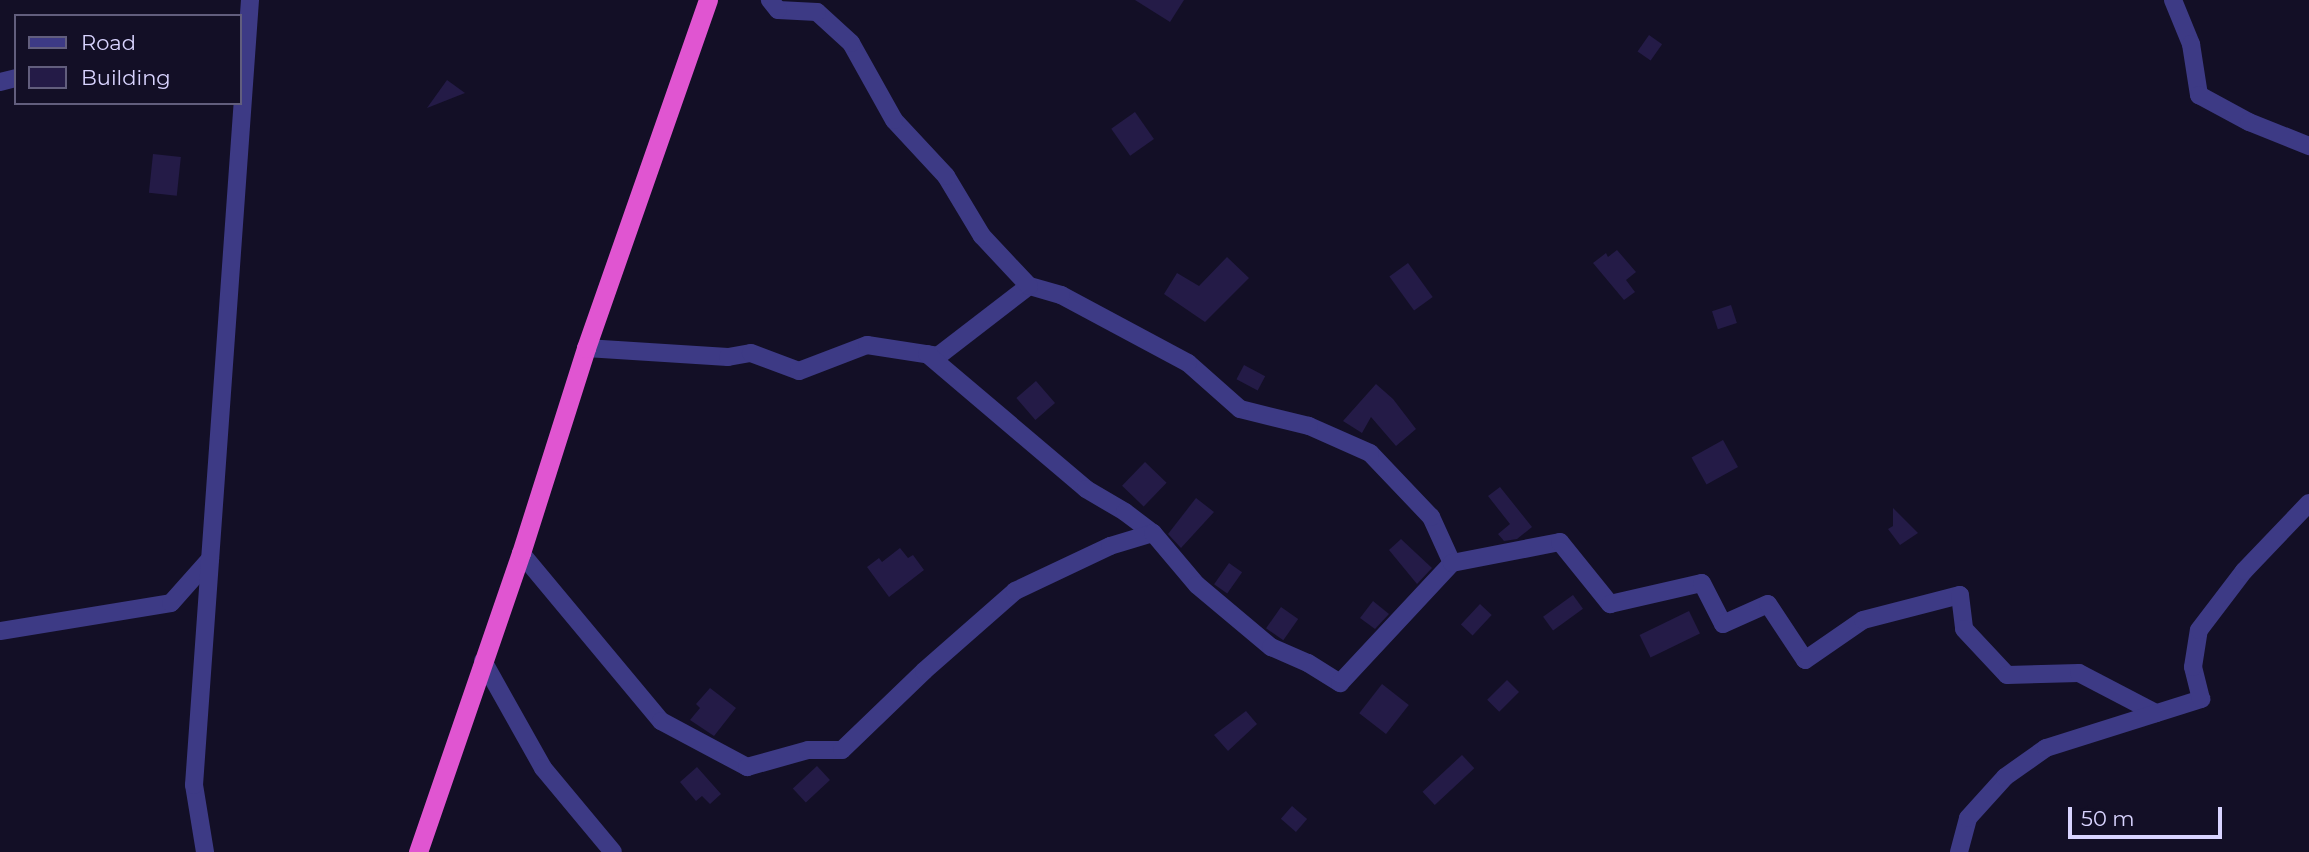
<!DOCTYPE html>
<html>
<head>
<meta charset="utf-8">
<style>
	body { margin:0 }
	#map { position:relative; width:2309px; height:852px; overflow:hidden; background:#130f26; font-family:Montserrat,sans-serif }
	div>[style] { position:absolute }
	.building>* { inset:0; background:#241b47; transform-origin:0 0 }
	.minor>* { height:18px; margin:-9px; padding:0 9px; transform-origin:9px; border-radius:9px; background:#3d3a85 }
	.tertiary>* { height:18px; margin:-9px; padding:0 9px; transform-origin:9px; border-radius:9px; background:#3d3a85 }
	.trunk>* { height:19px; margin:-9.5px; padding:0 9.5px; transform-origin:9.5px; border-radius:9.5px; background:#e055d1 }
	span { translate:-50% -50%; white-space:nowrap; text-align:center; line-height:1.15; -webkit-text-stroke:5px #130f26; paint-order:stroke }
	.legend { position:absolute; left:14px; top:14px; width:228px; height:91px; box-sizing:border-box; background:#130f26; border:2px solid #625e7d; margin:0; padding:9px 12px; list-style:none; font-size:21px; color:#d9d4ff }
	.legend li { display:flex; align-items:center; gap:14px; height:35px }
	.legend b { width:35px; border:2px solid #625e7d }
	.scale { position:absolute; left:2068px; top:807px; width:154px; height:32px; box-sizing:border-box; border:4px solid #d9d4ff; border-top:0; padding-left:9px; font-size:21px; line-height:24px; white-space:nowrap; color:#d9d4ff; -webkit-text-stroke:5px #130f26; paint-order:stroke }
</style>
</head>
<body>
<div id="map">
	<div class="building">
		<div style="clip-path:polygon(1135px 0,1184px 0,1170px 22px)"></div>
		<div style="left:1649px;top:35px;width:16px;height:20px;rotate:35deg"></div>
		<div style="clip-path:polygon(447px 80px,465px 93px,427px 108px)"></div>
		<div style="left:1135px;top:112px;width:33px;height:29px;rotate:55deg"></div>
		<div style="left:153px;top:154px;width:28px;height:39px;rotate:6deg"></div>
		<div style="clip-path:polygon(1617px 250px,1636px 272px,1626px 280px,1635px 292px,1624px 300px,1593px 263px,1606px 253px,1608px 257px)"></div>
		<div style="clip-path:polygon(1227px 257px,1249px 278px,1205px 322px,1164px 294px,1177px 273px,1199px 286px)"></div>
		<div style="left:1408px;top:263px;width:42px;height:23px;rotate:54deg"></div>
		<div style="left:1731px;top:305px;width:19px;height:20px;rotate:72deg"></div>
		<div style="left:1244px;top:365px;width:24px;height:16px;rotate:28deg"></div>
		<div style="left:1036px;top:381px;width:29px;height:26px;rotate:49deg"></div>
		<div style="clip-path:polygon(1376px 384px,1393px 399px,1416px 429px,1396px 446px,1371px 417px,1362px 433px,1343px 421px)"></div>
		<div style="left:1723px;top:440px;width:31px;height:36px;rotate:61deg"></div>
		<div style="left:1145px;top:462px;width:30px;height:33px;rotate:44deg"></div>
		<div style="clip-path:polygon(1500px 487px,1532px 527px,1517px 539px,1504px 541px,1498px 534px,1510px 524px,1488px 496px)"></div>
		<div style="clip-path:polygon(1196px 498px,1214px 512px,1181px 548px,1168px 534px)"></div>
		<div style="clip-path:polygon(1893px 508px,1918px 533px,1900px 545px,1888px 529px,1893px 526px)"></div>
		<div style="clip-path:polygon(1401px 539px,1432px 568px,1417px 584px,1389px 550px)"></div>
		<div style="clip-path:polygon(900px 548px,908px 558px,913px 555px,924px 570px,889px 597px,867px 567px,879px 558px,882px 562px)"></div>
		<div style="left:1229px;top:563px;width:16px;height:26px;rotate:35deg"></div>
		<div style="left:1573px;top:595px;width:17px;height:37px;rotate:54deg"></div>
		<div style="clip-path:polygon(1373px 601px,1389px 614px,1375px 629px,1360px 618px)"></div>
		<div style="left:1480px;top:604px;width:16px;height:28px;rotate:43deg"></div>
		<div style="left:1281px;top:607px;width:21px;height:26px;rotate:35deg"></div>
		<div style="left:1689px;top:611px;width:25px;height:55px;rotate:64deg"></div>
		<div style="left:1507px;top:680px;width:17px;height:28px;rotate:45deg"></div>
		<div style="left:1382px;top:684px;width:34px;height:37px;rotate:38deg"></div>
		<div style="clip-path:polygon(710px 688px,736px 708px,714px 736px,690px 720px,700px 708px,696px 704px)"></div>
		<div style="clip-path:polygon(1246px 711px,1257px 724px,1228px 751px,1214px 735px)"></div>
		<div style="left:1462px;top:755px;width:18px;height:54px;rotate:47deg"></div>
		<div style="left:817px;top:766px;width:19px;height:33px;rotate:47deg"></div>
		<div style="clip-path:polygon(697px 767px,721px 794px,710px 804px,702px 796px,696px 801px,680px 782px)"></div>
		<div style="left:1292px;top:806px;width:20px;height:17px;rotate:41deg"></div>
	</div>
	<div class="minor">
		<div style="left:2173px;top:0;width:48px;rotate:67.8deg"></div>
		<div style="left:2191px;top:44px;width:52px;rotate:81.1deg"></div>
		<div style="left:2199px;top:95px;width:57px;rotate:28.4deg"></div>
		<div style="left:2249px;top:122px;width:65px;rotate:21.8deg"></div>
		<div style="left:0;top:82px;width:16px;rotate:-14deg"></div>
		<div style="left:586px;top:348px;width:142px;rotate:3.6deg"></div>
		<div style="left:728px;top:357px;width:23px;rotate:-10deg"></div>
		<div style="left:751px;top:353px;width:51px;rotate:20.6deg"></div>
		<div style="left:799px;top:371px;width:73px;rotate:-20.9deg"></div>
		<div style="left:867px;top:345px;width:72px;rotate:8.8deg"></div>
		<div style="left:938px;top:356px;width:115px;rotate:-37.6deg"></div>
		<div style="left:927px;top:354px;width:209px;rotate:40.3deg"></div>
		<div style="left:1086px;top:489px;width:45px;rotate:30.5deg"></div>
		<div style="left:1125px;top:512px;width:35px;rotate:37deg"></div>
		<div style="left:521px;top:553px;width:219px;rotate:50.2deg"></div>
		<div style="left:661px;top:721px;width:98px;rotate:28.1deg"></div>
		<div style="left:747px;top:767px;width:63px;rotate:-15.6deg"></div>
		<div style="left:808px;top:750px;width:34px"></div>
		<div style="left:842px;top:750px;width:114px;rotate:-43.9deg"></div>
		<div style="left:924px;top:671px;width:121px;rotate:-41.3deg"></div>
		<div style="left:1015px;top:591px;width:105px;rotate:-25.3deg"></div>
		<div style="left:1110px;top:546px;width:45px;rotate:-16.8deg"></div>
		<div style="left:1153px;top:533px;width:68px;rotate:49.8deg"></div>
		<div style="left:1197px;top:585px;width:97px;rotate:40deg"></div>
		<div style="left:1271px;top:647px;width:40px;rotate:23.4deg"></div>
		<div style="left:1308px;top:663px;width:38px;rotate:32deg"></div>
		<div style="left:1340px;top:683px;width:164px;rotate:-47deg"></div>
		<div style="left:1452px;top:563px;width:51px;rotate:-114.5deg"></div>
		<div style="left:1431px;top:517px;width:88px;rotate:-133.6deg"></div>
		<div style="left:1370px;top:453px;width:67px;rotate:-156.1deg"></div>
		<div style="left:1309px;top:426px;width:71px;rotate:-166.2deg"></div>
		<div style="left:1240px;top:409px;width:69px;rotate:-138.5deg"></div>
		<div style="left:1188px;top:363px;width:144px;rotate:-151.8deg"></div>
		<div style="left:1061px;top:295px;width:33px;rotate:-164deg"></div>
		<div style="left:1029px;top:286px;width:69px;rotate:-133.2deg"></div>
		<div style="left:982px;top:236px;width:70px;rotate:-121deg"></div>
		<div style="left:946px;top:176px;width:76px;rotate:-132.9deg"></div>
		<div style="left:894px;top:120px;width:88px;rotate:-119.2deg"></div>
		<div style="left:851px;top:43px;width:46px;rotate:-137.6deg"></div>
		<div style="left:817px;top:12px;width:39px;rotate:-177deg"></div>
		<div style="left:778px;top:10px;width:13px;rotate:-129deg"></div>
		<div style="left:1452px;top:563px;width:110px;rotate:-11deg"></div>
		<div style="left:1560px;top:542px;width:80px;rotate:51.1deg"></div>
		<div style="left:1610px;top:604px;width:94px;rotate:-12.9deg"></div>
		<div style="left:1702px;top:583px;width:46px;rotate:62.9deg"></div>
		<div style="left:1723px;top:624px;width:49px;rotate:-24deg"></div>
		<div style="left:1768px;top:604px;width:67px;rotate:56.5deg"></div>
		<div style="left:1805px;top:660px;width:70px;rotate:-34.6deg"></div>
		<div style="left:1863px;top:620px;width:100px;rotate:-14.5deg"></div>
		<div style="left:1960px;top:595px;width:34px;rotate:83deg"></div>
		<div style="left:1964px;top:629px;width:63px;rotate:46.9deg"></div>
		<div style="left:2007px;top:675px;width:72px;rotate:-1.6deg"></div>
		<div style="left:2079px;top:673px;width:87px;rotate:27.5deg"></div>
		<div style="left:0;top:631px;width:173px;rotate:-9.3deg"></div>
		<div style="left:171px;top:603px;width:59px;rotate:-48.4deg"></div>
		<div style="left:483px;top:661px;width:123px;rotate:60.7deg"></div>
		<div style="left:543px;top:768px;width:109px;rotate:50.2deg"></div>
		<div style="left:1959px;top:852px;width:35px;rotate:-75deg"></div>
		<div style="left:1968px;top:818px;width:55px;rotate:-47.9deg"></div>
		<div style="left:2005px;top:777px;width:50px;rotate:-35.3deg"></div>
		<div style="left:2046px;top:748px;width:163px;rotate:-17.5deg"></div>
		<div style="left:2201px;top:699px;width:33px;rotate:-104deg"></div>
		<div style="left:2193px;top:667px;width:37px;rotate:-81deg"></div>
		<div style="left:2199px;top:630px;width:74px;rotate:-52.7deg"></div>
		<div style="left:2244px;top:571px;width:94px;rotate:-46.3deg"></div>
	</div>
	<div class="tertiary">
		<div style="left:205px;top:852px;width:68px;rotate:-99.3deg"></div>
		<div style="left:194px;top:785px;width:787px;rotate:-85.92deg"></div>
	</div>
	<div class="trunk">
		<div style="left:418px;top:852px;width:316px;rotate:-71deg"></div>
		<div style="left:521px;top:553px;width:215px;rotate:-72.4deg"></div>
		<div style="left:586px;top:348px;width:369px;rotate:-70.7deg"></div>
	</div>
	<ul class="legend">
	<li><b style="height:9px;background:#3d3a85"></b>Road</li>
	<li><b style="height:19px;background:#241b47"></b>Building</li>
	</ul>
	<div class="scale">50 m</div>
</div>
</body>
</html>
